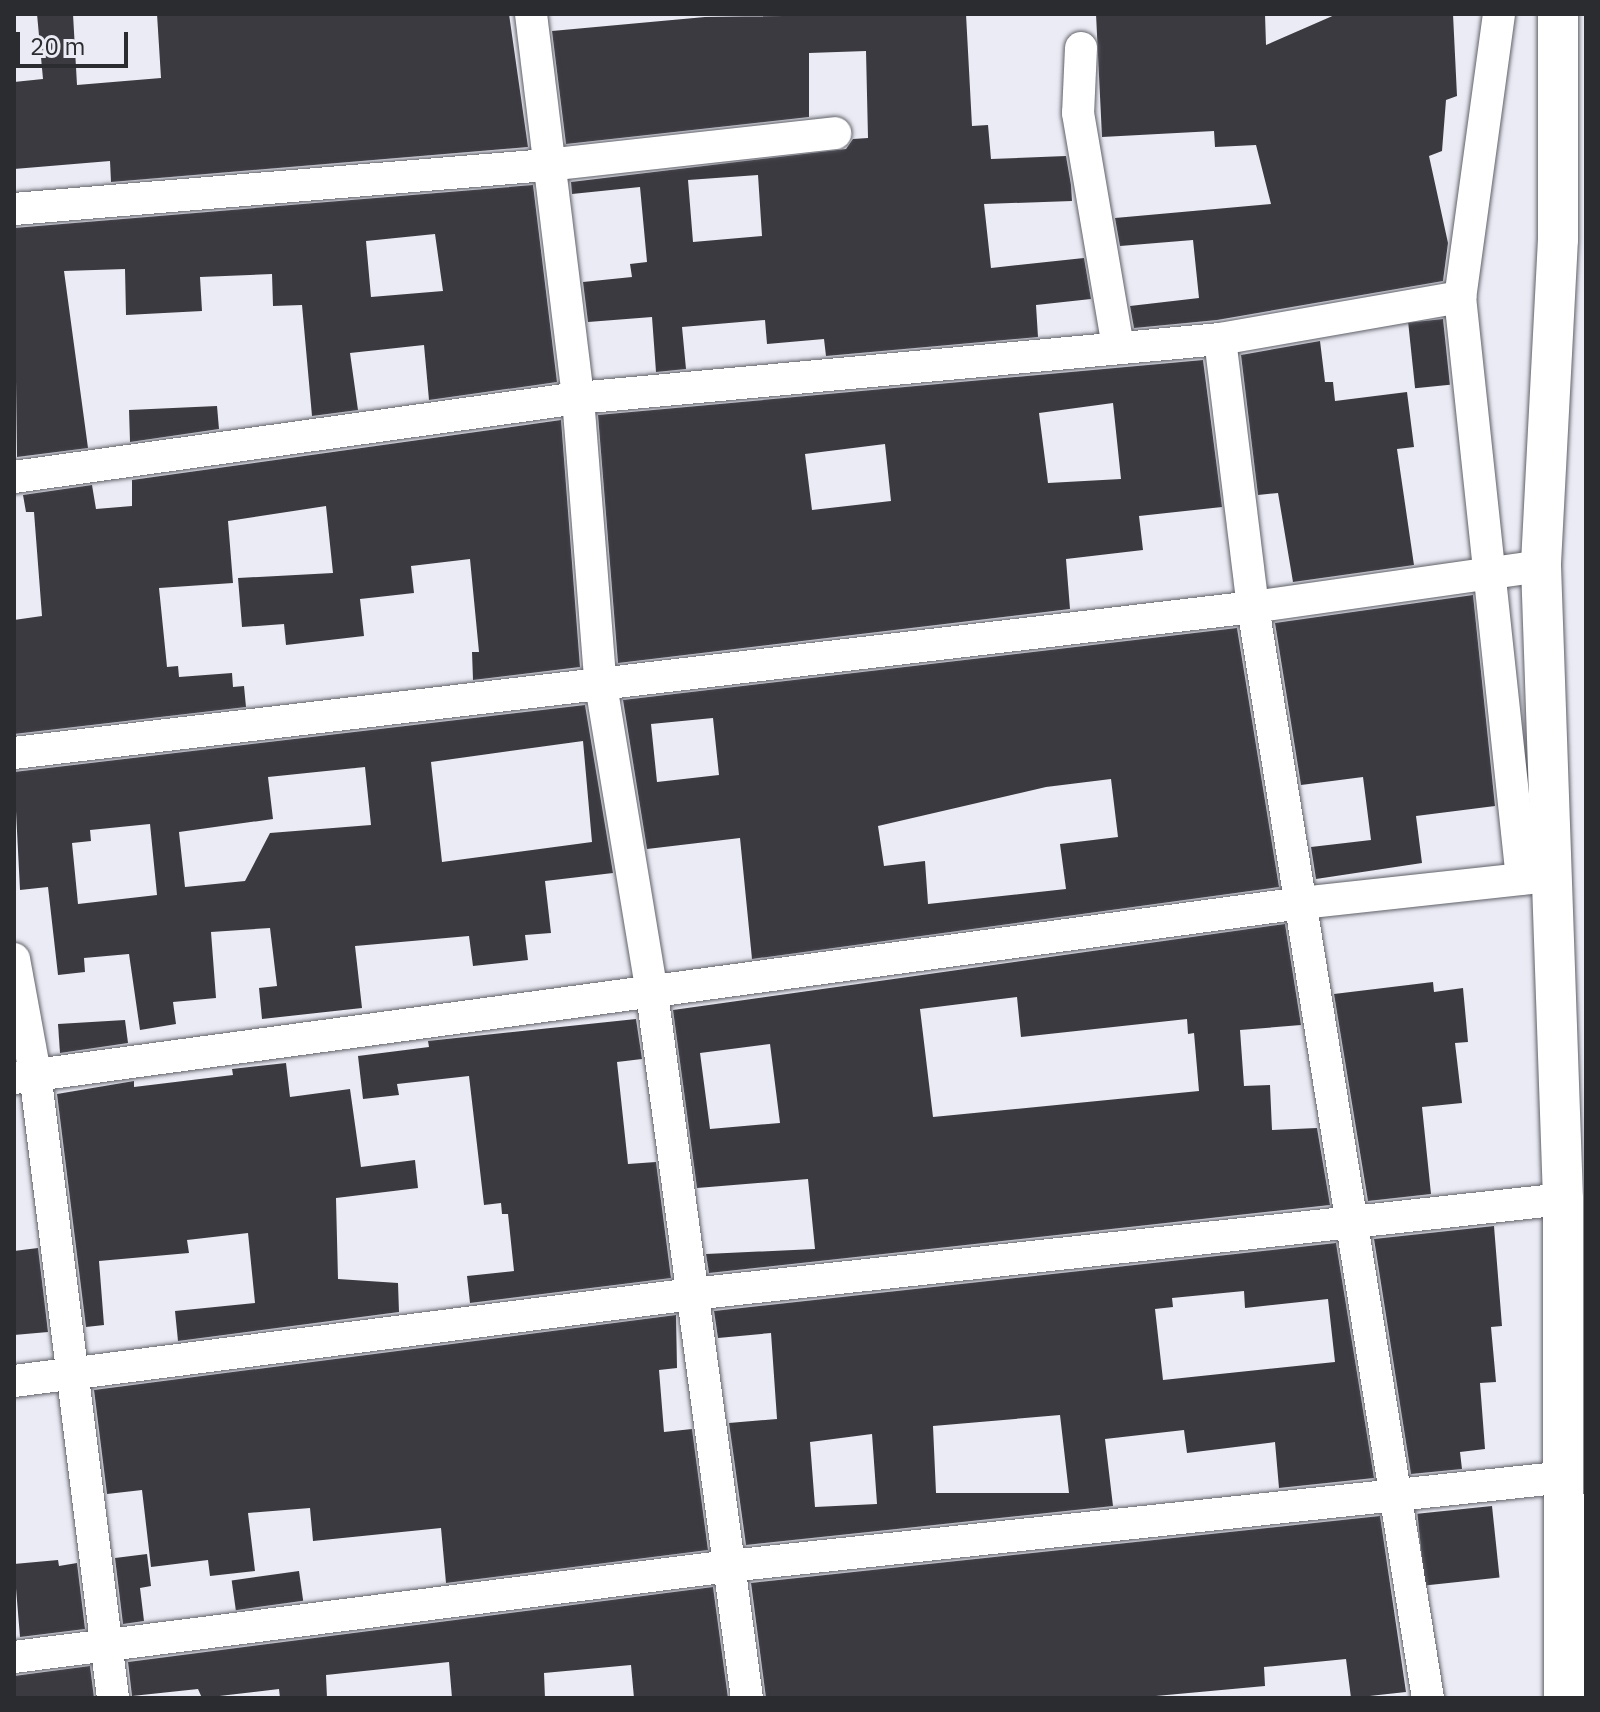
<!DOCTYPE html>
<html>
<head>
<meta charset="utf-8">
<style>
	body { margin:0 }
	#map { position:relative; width:1600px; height:1712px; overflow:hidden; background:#eaebf4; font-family:"IBM Plex Sans",sans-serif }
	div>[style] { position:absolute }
	.building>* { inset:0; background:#3c3a41; transform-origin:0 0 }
	.roads { filter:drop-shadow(0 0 2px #606169) drop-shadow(0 0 2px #606169) }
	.minor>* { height:32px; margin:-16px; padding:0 16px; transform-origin:16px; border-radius:16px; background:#fff }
	.tertiary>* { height:40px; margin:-20px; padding:0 20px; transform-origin:20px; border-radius:20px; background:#fff }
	span { translate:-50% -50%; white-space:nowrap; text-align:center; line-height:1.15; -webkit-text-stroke:8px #eaebf4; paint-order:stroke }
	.frame { position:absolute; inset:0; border:16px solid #2b2c2f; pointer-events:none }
	.scale { position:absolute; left:16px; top:32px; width:112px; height:36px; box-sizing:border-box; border:4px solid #2b2c2f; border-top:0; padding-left:10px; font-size:24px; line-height:28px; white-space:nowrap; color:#2b2c2f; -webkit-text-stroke:6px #eaebf4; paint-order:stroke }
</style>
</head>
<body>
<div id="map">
	<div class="building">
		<div style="clip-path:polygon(37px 14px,73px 14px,77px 85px,161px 78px,157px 14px,509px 14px,528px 147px,111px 182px,110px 161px,14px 169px,14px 82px,43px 79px)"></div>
		<div style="clip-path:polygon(evenodd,966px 14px,972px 126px,988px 125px,991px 159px,1066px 156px,1071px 185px,1072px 201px,984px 204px,991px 268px,1084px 258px,1091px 299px,1036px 305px,1038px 337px,826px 356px,824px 339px,767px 344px,765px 320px,682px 327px,686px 369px,656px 372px,652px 317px,588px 322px,583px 282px,632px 277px,630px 264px,647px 262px,640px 187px,572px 194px,571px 182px,846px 149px,853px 139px,868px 138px,866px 51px,809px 53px,809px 117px,566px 144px,552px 31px,705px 17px,966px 14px,758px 175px,762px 236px,693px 242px,688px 180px,758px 175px)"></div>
		<div style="clip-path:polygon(1096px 14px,1265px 14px,1266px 45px,1337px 14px,1453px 14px,1457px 96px,1446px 100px,1442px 151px,1429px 156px,1448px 243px,1443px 281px,1217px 320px,1134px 328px,1130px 306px,1199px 298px,1193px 240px,1120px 246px,1115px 218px,1271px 204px,1256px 145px,1215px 147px,1214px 131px,1102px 137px)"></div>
		<div style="clip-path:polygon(evenodd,533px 185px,557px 382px,429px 400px,424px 345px,350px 353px,358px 410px,312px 416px,302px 305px,273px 306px,272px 274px,200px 277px,202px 311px,126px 315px,125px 269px,64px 271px,88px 448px,17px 457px,14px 228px,533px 185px,435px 234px,443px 291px,371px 297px,366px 241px,435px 234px)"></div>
		<div style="left:1443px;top:319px;width:66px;height:35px;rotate:84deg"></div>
		<div style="clip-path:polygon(1320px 341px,1325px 382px,1333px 382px,1335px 401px,1407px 392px,1414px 447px,1397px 449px,1414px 565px,1293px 582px,1278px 493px,1258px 495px,1241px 355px)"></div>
		<div style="clip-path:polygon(evenodd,1203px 360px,1222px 507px,1139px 516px,1143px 550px,1066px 559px,1070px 609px,618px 663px,598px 415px,1203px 360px,1113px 403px,1121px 479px,1048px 483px,1039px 413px,1113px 403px,1203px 360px,885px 444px,891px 501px,812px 510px,805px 454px,885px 444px)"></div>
		<div style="clip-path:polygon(217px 406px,219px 429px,130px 442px,129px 410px)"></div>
		<div style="clip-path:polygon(561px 420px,580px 667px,473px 680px,472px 652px,479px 652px,470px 559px,411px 566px,414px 593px,360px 599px,364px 636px,286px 645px,284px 624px,242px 627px,238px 578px,333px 573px,326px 506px,228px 521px,233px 583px,159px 588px,167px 667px,178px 666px,179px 677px,232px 673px,233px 687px,244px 686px,246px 707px,14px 734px,14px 620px,42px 616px,34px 512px,26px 512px,23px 495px,92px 485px,96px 509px,132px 506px,132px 480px)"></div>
		<div style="clip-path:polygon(1473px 595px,1495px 806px,1416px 816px,1422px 863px,1316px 879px,1311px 847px,1371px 840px,1363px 777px,1301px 785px,1275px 623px)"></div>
		<div style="clip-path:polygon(evenodd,1237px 628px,1279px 887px,752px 959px,740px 838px,647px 849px,623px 700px,1237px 628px,713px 718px,719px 775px,657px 782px,651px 724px,713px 718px,1237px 628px,1111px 779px,1118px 837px,1060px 844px,1066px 889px,928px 904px,925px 861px,884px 866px,878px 826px,1046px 787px,1111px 779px)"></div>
		<div style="clip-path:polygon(evenodd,585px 705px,613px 873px,545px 881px,551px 933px,525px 935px,528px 960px,473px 966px,469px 936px,355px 946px,362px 1008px,262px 1019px,259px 988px,277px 986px,270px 928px,211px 932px,216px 998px,173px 1002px,176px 1024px,140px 1030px,129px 954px,84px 958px,85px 972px,58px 975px,48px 887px,20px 890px,14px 772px,585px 705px,583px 741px,592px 842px,442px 862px,431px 762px,583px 741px,585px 705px,365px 767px,371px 825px,270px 833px,245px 881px,185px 887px,179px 832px,273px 819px,268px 777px,365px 767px,585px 705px,150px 824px,157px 895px,78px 904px,72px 843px,91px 841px,90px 830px,150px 824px)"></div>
		<div style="clip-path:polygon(evenodd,1285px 924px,1301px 1025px,1240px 1030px,1244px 1086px,1270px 1085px,1272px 1130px,1317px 1128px,1330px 1205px,709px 1273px,706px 1254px,815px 1249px,808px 1179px,697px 1188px,673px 1010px,1285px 924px,1017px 997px,1021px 1037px,1187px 1019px,1188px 1034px,1194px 1033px,1199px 1091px,933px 1117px,920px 1009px,1017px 997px,1285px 924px,770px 1044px,780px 1123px,710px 1129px,700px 1053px,770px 1044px)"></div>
		<div style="clip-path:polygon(1433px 982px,1434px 992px,1463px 988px,1468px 1042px,1455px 1043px,1462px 1103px,1422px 1107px,1431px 1194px,1368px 1201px,1334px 994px)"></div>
		<div style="clip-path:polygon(636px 1019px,642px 1059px,617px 1062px,628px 1164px,656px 1162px,671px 1278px,470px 1303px,467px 1276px,514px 1271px,508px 1214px,502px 1214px,501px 1203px,484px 1205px,469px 1076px,397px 1084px,399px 1095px,363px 1099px,358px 1056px,429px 1047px,428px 1041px)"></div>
		<div style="clip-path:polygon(125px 1020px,128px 1043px,60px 1053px,58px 1024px)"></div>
		<div style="clip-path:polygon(286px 1063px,290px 1097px,350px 1089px,361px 1167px,415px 1160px,418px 1188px,336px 1198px,338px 1279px,398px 1283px,399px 1312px,178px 1341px,175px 1311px,255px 1303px,248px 1233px,187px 1240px,189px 1253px,99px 1261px,104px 1325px,86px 1327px,57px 1094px,134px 1081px,134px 1087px,233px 1075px,232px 1069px)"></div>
		<div style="clip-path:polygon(1494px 1226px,1502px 1326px,1491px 1327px,1496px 1382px,1480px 1383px,1485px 1449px,1460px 1452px,1462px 1469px,1411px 1474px,1374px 1239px)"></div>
		<div style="clip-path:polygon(evenodd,1336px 1243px,1374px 1478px,1279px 1488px,1275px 1442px,1187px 1453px,1184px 1430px,1105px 1439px,1113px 1506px,746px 1545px,729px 1423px,777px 1419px,771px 1333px,718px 1338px,714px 1311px,1336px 1243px,1244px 1291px,1245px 1308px,1328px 1299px,1335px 1362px,1163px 1380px,1155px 1309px,1173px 1307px,1172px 1298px,1244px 1291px,1336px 1243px,1060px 1415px,1069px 1493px,936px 1493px,933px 1426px,1060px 1415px,1336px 1243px,872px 1434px,877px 1504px,815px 1507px,810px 1442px,872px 1434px)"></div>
		<div style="clip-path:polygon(38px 1248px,48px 1332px,14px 1335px,14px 1251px)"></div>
		<div style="clip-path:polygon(676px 1315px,677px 1368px,659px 1370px,664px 1432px,692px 1429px,708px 1550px,446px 1583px,441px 1528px,313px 1541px,310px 1508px,248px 1513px,255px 1571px,210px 1576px,208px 1560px,151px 1567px,142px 1490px,107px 1494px,94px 1390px)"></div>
		<div style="left:1492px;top:1506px;width:72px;height:75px;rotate:84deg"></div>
		<div style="clip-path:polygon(1380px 1516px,1406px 1692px,1351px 1698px,1346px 1659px,1264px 1667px,1265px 1686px,1134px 1698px,766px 1698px,751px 1583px)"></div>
		<div style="clip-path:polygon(147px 1554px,151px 1586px,140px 1588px,144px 1621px,123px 1624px,115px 1558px)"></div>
		<div style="clip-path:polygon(58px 1560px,59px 1566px,77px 1563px,85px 1629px,20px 1637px,14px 1564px)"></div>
		<div style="left:299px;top:1571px;width:30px;height:68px;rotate:82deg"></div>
		<div style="clip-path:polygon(713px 1587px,728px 1698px,634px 1698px,631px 1665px,544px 1673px,545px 1698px,452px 1698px,449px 1662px,326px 1675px,327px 1698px,280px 1698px,279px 1689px,202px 1698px,198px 1689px,132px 1696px,128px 1662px)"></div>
		<div style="clip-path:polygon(90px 1666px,94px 1698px,14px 1698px,14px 1676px)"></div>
	</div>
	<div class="roads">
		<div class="minor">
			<div style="left:531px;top:14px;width:387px;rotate:83deg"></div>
			<div style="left:578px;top:398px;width:282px;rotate:85.5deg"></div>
			<div style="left:600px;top:679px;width:318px;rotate:80.6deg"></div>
			<div style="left:652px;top:993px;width:711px;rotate:82.33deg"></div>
			<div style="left:1499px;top:14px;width:286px;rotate:97.8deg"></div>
			<div style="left:1460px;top:297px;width:585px;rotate:83.92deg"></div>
			<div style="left:1081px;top:48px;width:65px;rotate:92.6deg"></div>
			<div style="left:1078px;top:113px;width:236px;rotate:80.3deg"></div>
			<div style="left:14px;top:209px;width:535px;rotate:-4.72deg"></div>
			<div style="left:547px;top:165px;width:290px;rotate:-6.3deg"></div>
			<div style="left:1220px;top:339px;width:270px;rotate:83deg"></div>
			<div style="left:1253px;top:607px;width:1105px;rotate:80.89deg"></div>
			<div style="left:14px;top:477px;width:570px;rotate:-7.97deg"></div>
			<div style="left:578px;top:398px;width:645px;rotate:-5.25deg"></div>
			<div style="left:1220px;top:339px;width:244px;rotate:-9.9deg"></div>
			<div style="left:14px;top:753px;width:1248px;rotate:-6.72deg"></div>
			<div style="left:1253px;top:607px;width:291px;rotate:-8.1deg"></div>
			<div style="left:14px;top:959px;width:116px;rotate:79.6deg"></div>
			<div style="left:35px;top:1073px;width:630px;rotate:82.89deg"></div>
			<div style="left:14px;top:1078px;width:1299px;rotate:-7.74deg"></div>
			<div style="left:1301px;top:903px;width:249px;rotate:-6.2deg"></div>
			<div style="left:14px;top:1381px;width:684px;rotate:-7.31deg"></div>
			<div style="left:692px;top:1294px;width:876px;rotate:-6.22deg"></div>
			<div style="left:14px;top:1657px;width:721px;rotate:-7.25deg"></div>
			<div style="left:729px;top:1566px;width:842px;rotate:-6.07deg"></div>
		</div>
		<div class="tertiary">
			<div style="left:1558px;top:14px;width:225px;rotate:90deg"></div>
			<div style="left:1558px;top:239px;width:327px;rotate:93deg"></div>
			<div style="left:1541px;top:566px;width:633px;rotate:88.01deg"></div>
			<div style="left:1563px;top:1199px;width:499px;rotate:89.9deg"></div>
		</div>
	</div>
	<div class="frame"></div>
	<div class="scale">20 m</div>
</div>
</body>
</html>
